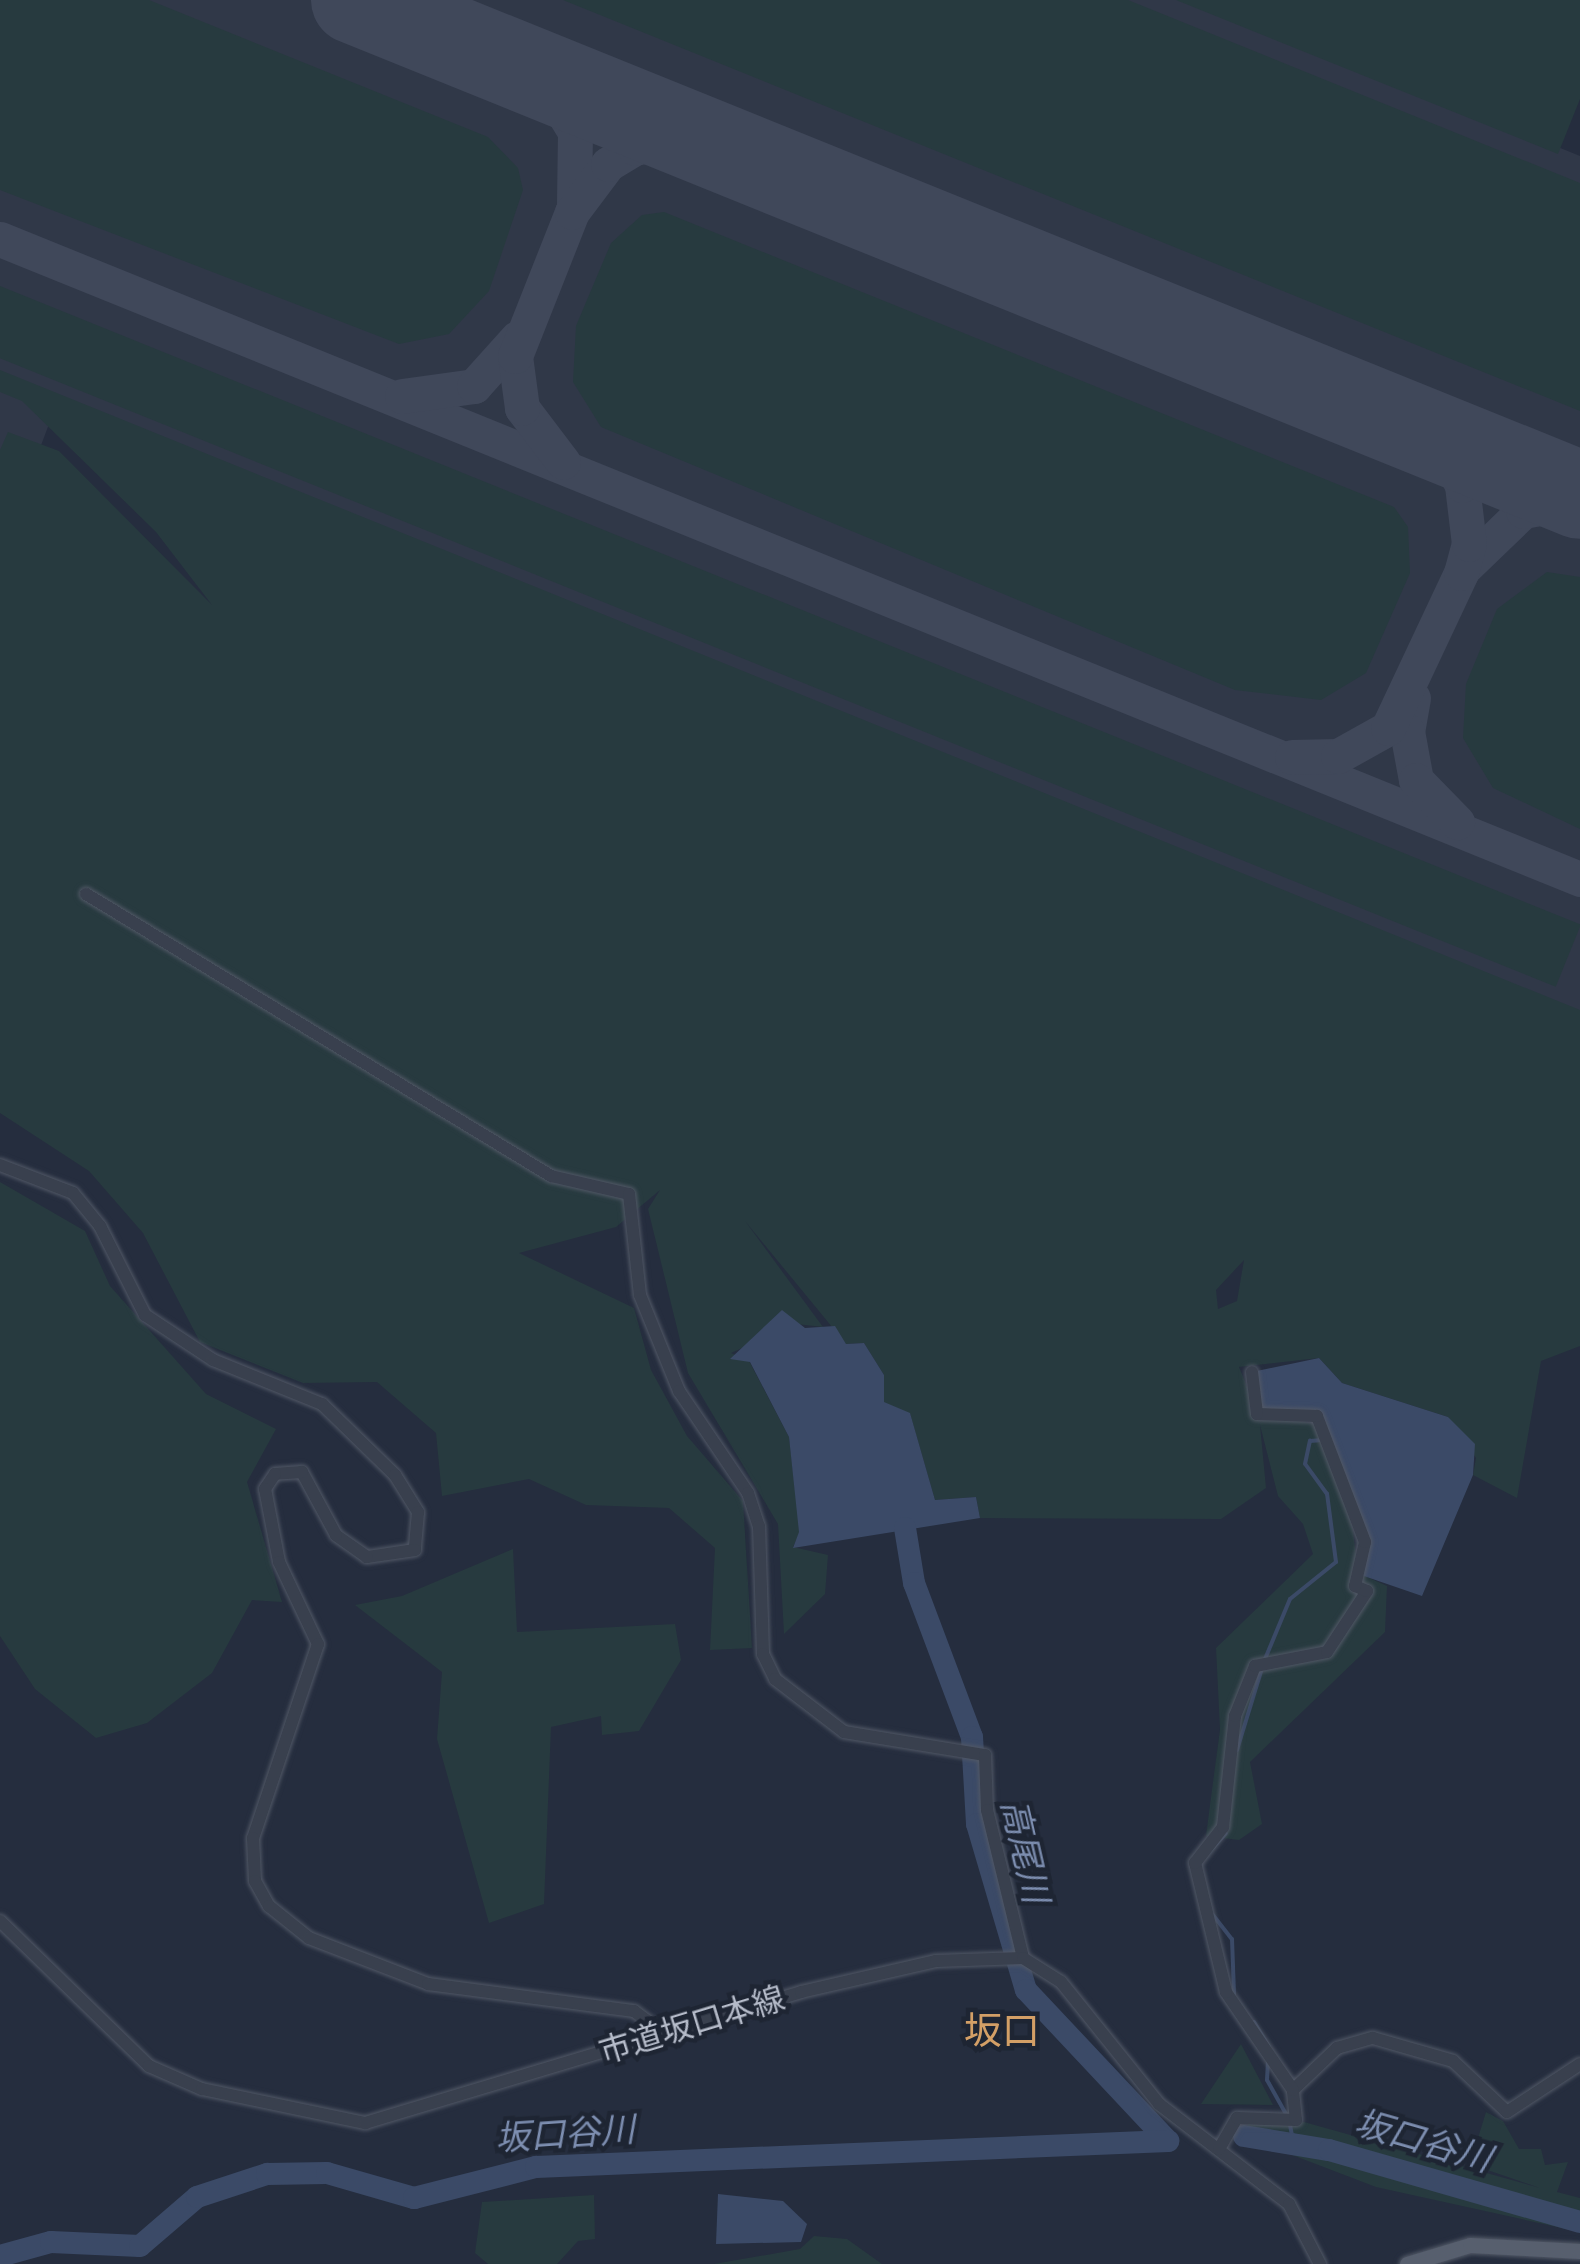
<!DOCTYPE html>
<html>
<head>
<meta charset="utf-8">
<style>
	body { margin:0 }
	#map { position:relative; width:1580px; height:2264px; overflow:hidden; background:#252d3e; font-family:Arial,"Noto Sans JP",sans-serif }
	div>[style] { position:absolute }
	.airport>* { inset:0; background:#303848 }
	.green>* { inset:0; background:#273a3f; transform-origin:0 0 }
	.water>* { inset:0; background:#3b4a67 }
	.stream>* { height:4px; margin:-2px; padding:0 2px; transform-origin:2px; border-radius:2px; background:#3b4a67 }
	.river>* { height:22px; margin:-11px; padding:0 11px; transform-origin:11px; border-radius:11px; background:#3b4a67 }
	.taxiway>* { height:35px; margin:-17.5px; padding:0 17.5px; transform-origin:17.5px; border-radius:17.5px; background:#40485a }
	.runway>* { height:88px; margin:-44px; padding:0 44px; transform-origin:44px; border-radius:44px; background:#40485a }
	.roads { filter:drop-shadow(0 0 2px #515866) drop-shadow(0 0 2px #515866) }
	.minor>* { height:12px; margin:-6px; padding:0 6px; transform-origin:6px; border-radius:6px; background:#39404e }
	.major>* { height:15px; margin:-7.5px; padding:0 7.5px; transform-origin:7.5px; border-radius:7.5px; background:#575f6e }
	span { translate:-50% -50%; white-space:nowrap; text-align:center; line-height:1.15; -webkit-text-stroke:9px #1e2533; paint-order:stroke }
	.street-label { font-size:32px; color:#b5bbc9 }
	.water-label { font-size:35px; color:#7d8eb0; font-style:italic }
	.quarter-label { font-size:38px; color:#d39f66 }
</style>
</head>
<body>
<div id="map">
	<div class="airport">
		<div style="clip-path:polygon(0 0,1197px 0,1580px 156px,1580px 1049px,49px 424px,12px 523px,0 521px)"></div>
	</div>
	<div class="green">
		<div style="clip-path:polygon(0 0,149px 0,488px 137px,518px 168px,523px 190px,489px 291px,449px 334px,399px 344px,0 190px)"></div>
		<div style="clip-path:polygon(563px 0,1128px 0,1580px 183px,1580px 411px)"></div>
		<div style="clip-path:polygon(1176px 0,1580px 0,1580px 99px,1558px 154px)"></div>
		<div style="clip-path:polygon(664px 212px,1394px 507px,1408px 527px,1410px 573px,1366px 673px,1321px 700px,1235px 690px,601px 427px,573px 382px,576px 326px,611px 243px,642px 215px)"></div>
		<div style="left:0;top:286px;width:1705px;height:67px;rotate:22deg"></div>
		<div style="clip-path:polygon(evenodd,0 370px,1580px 1010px,1580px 1346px,1541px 1361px,1517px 1498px,1473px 1475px,1476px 1458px,1448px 1417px,1342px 1383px,1319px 1358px,1239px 1367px,1258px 1414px,1321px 1425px,1348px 1488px,1358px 1573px,1387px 1586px,1385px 1632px,1250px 1762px,1262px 1824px,1239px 1840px,1206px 1836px,1220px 1729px,1216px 1648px,1313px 1554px,1303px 1524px,1278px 1496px,1260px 1425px,1266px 1488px,1221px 1519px,980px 1518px,976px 1497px,935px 1500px,910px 1414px,883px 1402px,884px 1375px,864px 1343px,846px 1344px,745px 1221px,823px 1327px,796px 1324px,731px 1353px,749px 1361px,789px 1437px,800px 1532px,793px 1547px,828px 1555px,825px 1594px,784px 1634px,778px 1524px,688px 1373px,648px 1209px,660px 1190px,616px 1227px,519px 1253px,634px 1308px,651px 1370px,687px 1436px,743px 1501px,752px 1648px,710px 1650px,715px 1548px,669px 1508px,586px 1505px,529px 1479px,442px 1496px,436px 1433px,377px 1382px,303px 1383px,200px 1342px,143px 1233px,89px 1171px,0 1113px,0 450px,8px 432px,59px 451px,212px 605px,156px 532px,22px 401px,0 392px,0 370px,1244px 1260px,1237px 1301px,1218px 1309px,1216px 1290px,1244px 1260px)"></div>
		<div style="clip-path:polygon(1547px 572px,1580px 577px,1580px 829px,1493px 788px,1463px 738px,1466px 684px,1497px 609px)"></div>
		<div style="clip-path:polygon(0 1182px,85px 1231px,110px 1286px,206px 1394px,276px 1429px,247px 1482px,282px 1602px,252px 1600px,212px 1673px,147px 1723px,96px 1738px,35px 1689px,0 1636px)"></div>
		<div style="clip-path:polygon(513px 1549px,517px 1632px,675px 1624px,681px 1660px,639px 1731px,602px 1735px,601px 1716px,551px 1727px,544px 1904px,489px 1923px,437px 1739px,442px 1672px,355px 1605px,402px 1596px)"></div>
		<div style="clip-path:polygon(1241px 2044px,1273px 2105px,1201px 2104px)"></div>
		<div style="clip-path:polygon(1486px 2112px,1503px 2121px,1519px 2149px,1541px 2149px,1545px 2165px,1568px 2162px,1557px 2192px,1580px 2198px,1580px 2232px,1376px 2187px,1250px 2139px,1247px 2124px,1304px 2122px,1540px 2188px,1470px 2164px)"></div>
		<div style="clip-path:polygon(594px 2195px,595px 2239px,578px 2241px,557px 2264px,488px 2264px,475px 2253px,482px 2202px)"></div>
		<div style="clip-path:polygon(814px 2236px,847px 2239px,882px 2264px,714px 2264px,800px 2249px)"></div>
	</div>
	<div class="water">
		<div style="clip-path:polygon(782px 1310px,805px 1328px,835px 1326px,846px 1344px,864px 1343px,884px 1375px,884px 1402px,910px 1413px,935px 1500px,976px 1497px,980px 1518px,793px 1548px,799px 1532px,789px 1437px,750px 1362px,730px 1359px)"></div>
		<div style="clip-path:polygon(1319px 1358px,1342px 1383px,1448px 1417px,1475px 1444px,1473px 1475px,1422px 1596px,1358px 1574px,1365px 1542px,1318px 1417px,1257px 1414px,1252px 1372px)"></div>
		<div style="clip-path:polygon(718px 2194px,783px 2201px,807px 2224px,801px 2242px,716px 2244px)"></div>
	</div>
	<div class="stream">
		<div style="left:1265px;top:1659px;width:65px;rotate:-67.4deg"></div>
		<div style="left:1290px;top:1599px;width:59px;rotate:-38.8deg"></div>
		<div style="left:1336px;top:1562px;width:69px;rotate:-97.5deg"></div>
		<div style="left:1327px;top:1494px;width:37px;rotate:-126deg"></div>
		<div style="left:1305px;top:1464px;width:24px;rotate:-78deg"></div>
		<div style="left:1310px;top:1441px;width:12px;rotate:-5deg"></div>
		<div style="left:1237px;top:1750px;width:86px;rotate:-73deg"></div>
		<div style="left:1209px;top:1852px;width:25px;rotate:-48deg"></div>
		<div style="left:1213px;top:1915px;width:31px;rotate:52deg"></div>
		<div style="left:1232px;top:1939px;width:55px;rotate:87.9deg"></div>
		<div style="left:1254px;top:2022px;width:29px;rotate:59deg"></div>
		<div style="left:1268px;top:2061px;width:19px;rotate:93deg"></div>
		<div style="left:1267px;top:2080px;width:41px;rotate:60.9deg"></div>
		<div style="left:1290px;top:2125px;width:10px;rotate:79deg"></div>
		<div style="left:1292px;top:2135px;width:104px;rotate:18.4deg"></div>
	</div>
	<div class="river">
		<div style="left:905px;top:1528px;width:56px;rotate:80.7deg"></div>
		<div style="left:914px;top:1583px;width:165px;rotate:69.4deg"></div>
		<div style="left:972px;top:1737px;width:87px;rotate:86.7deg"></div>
		<div style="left:977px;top:1824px;width:173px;rotate:73.6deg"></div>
		<div style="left:1026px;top:1990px;width:207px;rotate:46.8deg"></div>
		<div style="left:1244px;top:2136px;width:86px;rotate:9.4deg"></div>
		<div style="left:1329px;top:2150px;width:261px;rotate:16deg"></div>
		<div style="left:0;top:2256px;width:53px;rotate:-15.4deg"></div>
		<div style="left:51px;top:2242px;width:89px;rotate:2.6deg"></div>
		<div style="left:140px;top:2246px;width:75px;rotate:-40.7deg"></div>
		<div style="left:197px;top:2197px;width:74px;rotate:-18.2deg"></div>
		<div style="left:267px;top:2174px;width:60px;rotate:-1deg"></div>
		<div style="left:327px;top:2173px;width:91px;rotate:16deg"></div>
		<div style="left:414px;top:2198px;width:126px;rotate:-14.3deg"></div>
		<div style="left:536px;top:2167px;width:633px;rotate:-2.36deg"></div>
	</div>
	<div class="taxiway">
		<div style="left:507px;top:61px;width:52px;rotate:34.9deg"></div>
		<div style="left:550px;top:91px;width:48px;rotate:58.6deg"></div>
		<div style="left:575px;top:132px;width:72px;rotate:90.8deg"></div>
		<div style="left:0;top:239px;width:1705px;rotate:22.05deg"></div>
		<div style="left:402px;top:396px;width:73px;rotate:-7.9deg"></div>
		<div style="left:474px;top:386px;width:64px;rotate:-48.1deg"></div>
		<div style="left:563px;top:462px;width:68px;rotate:-127.2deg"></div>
		<div style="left:522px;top:408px;width:52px;rotate:-97.7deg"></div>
		<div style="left:515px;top:356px;width:155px;rotate:-68.4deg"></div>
		<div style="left:572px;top:212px;width:60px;rotate:-53.1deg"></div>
		<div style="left:608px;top:164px;width:31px;rotate:-31deg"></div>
		<div style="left:635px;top:148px;width:33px;rotate:-12deg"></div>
		<div style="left:667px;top:141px;width:58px;rotate:8deg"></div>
		<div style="left:1464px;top:568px;width:82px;rotate:-44deg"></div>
		<div style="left:1523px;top:511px;width:58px;rotate:-10deg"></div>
		<div style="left:1413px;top:698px;width:34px;rotate:100deg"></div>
		<div style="left:1407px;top:731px;width:50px;rotate:79.6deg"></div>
		<div style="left:1416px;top:780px;width:59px;rotate:45.7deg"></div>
		<div style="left:1292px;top:757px;width:46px;rotate:-1.2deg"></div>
		<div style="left:1338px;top:756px;width:57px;rotate:-29.2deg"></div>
		<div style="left:1388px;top:728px;width:171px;rotate:-64.8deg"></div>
		<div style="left:1461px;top:573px;width:30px;rotate:-75deg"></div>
		<div style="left:1469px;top:544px;width:59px;rotate:-96.8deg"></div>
		<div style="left:1462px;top:485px;width:27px;rotate:-117deg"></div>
		<div style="left:1450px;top:461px;width:60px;rotate:-141.8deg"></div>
	</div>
	<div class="runway">
		<div style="left:355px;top:0;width:1321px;rotate:22deg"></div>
	</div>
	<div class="roads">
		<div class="minor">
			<div style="left:86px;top:894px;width:544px;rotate:31.23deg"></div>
			<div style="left:551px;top:1176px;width:80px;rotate:13deg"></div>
			<div style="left:629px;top:1194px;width:102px;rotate:83.8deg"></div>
			<div style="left:640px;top:1295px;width:104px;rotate:67.9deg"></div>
			<div style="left:679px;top:1391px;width:123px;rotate:55.9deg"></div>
			<div style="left:748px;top:1493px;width:35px;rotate:72deg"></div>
			<div style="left:759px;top:1526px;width:128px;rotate:88.2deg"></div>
			<div style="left:763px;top:1654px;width:28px;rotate:64deg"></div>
			<div style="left:775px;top:1679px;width:87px;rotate:37.5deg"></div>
			<div style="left:844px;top:1732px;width:143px;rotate:9.3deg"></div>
			<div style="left:985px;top:1755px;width:55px;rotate:87.9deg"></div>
			<div style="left:987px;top:1810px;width:152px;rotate:76.3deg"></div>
			<div style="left:0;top:1165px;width:78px;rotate:21deg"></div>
			<div style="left:73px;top:1193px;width:43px;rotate:50.7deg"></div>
			<div style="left:100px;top:1226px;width:100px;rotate:63.2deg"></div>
			<div style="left:145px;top:1315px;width:82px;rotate:33.5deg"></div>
			<div style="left:213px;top:1360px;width:118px;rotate:22deg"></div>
			<div style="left:322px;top:1404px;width:102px;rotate:44.2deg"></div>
			<div style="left:395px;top:1475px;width:44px;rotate:58.1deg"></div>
			<div style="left:418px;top:1512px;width:38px;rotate:95deg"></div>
			<div style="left:415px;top:1550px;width:49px;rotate:171.7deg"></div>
			<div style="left:367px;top:1557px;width:38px;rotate:-145deg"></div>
			<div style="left:336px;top:1535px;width:72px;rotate:-118.4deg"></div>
			<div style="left:302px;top:1472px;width:27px;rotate:176deg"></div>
			<div style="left:275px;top:1474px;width:18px;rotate:124deg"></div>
			<div style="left:265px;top:1489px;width:74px;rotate:79.1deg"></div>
			<div style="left:279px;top:1562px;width:91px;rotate:64.6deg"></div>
			<div style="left:318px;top:1644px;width:205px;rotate:108.5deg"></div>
			<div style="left:253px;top:1838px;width:43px;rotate:87.3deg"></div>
			<div style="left:255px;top:1881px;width:29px;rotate:61deg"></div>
			<div style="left:269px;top:1906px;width:51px;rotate:38.7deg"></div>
			<div style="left:309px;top:1938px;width:128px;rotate:21.1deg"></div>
			<div style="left:428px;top:1984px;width:208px;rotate:7.5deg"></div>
			<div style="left:634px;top:2011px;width:36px;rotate:37deg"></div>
			<div style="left:0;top:1921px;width:208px;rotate:44.2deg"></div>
			<div style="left:149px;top:2066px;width:58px;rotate:23.5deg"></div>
			<div style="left:202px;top:2089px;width:167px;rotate:11.8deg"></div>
			<div style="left:365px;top:2123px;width:455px;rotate:-16.7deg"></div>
			<div style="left:801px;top:1992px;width:139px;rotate:-12.9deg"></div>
			<div style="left:936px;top:1961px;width:87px;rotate:-2deg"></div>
			<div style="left:1023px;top:1958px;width:45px;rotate:32.3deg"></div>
			<div style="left:1061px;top:1982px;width:156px;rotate:51.2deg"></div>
			<div style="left:1159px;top:2104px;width:164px;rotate:37.6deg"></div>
			<div style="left:1289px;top:2204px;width:68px;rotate:62.7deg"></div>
			<div style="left:1293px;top:2090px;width:61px;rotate:-43.7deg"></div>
			<div style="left:1337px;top:2048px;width:37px;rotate:-16deg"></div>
			<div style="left:1373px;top:2038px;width:83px;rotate:16deg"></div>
			<div style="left:1453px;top:2061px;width:74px;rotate:43.4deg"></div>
			<div style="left:1507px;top:2112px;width:87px;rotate:-33.3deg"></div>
			<div style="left:1219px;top:2149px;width:36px;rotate:-60deg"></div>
			<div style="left:1237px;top:2118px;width:59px;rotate:1.9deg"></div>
			<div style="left:1296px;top:2120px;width:30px;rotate:-96deg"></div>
			<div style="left:1293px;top:2090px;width:119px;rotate:-124.4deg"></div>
			<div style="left:1226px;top:1992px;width:133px;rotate:-103.5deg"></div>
			<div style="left:1195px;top:1863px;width:46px;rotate:-52.1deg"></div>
			<div style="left:1223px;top:1827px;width:112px;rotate:-83.8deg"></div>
			<div style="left:1235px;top:1716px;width:54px;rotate:-68.2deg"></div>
			<div style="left:1255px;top:1666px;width:73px;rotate:-11deg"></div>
			<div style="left:1327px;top:1652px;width:73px;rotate:-56.7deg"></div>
			<div style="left:1367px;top:1591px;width:13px;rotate:-157deg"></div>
			<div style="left:1355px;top:1586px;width:45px;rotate:-77.2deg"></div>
			<div style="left:1365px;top:1542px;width:135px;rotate:-110.9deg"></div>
			<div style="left:1317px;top:1416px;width:60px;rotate:-178.1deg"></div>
			<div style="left:1257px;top:1414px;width:42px;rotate:-96.8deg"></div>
		</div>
		<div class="major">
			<div style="left:1407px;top:2264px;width:66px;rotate:-16.8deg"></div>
			<div style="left:1470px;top:2245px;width:110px;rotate:3.1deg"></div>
		</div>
	</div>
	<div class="street-label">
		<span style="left:692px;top:2025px;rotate:-17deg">市道坂口本線</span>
	</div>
	<div class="water-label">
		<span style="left:1025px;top:1851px;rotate:77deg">高尾川</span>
		<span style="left:565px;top:2134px;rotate:-4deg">坂口谷川</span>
		<span style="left:1423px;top:2141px;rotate:16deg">坂口谷川</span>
	</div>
	<div class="quarter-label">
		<span style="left:1002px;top:2032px">坂口</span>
	</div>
</div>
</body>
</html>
